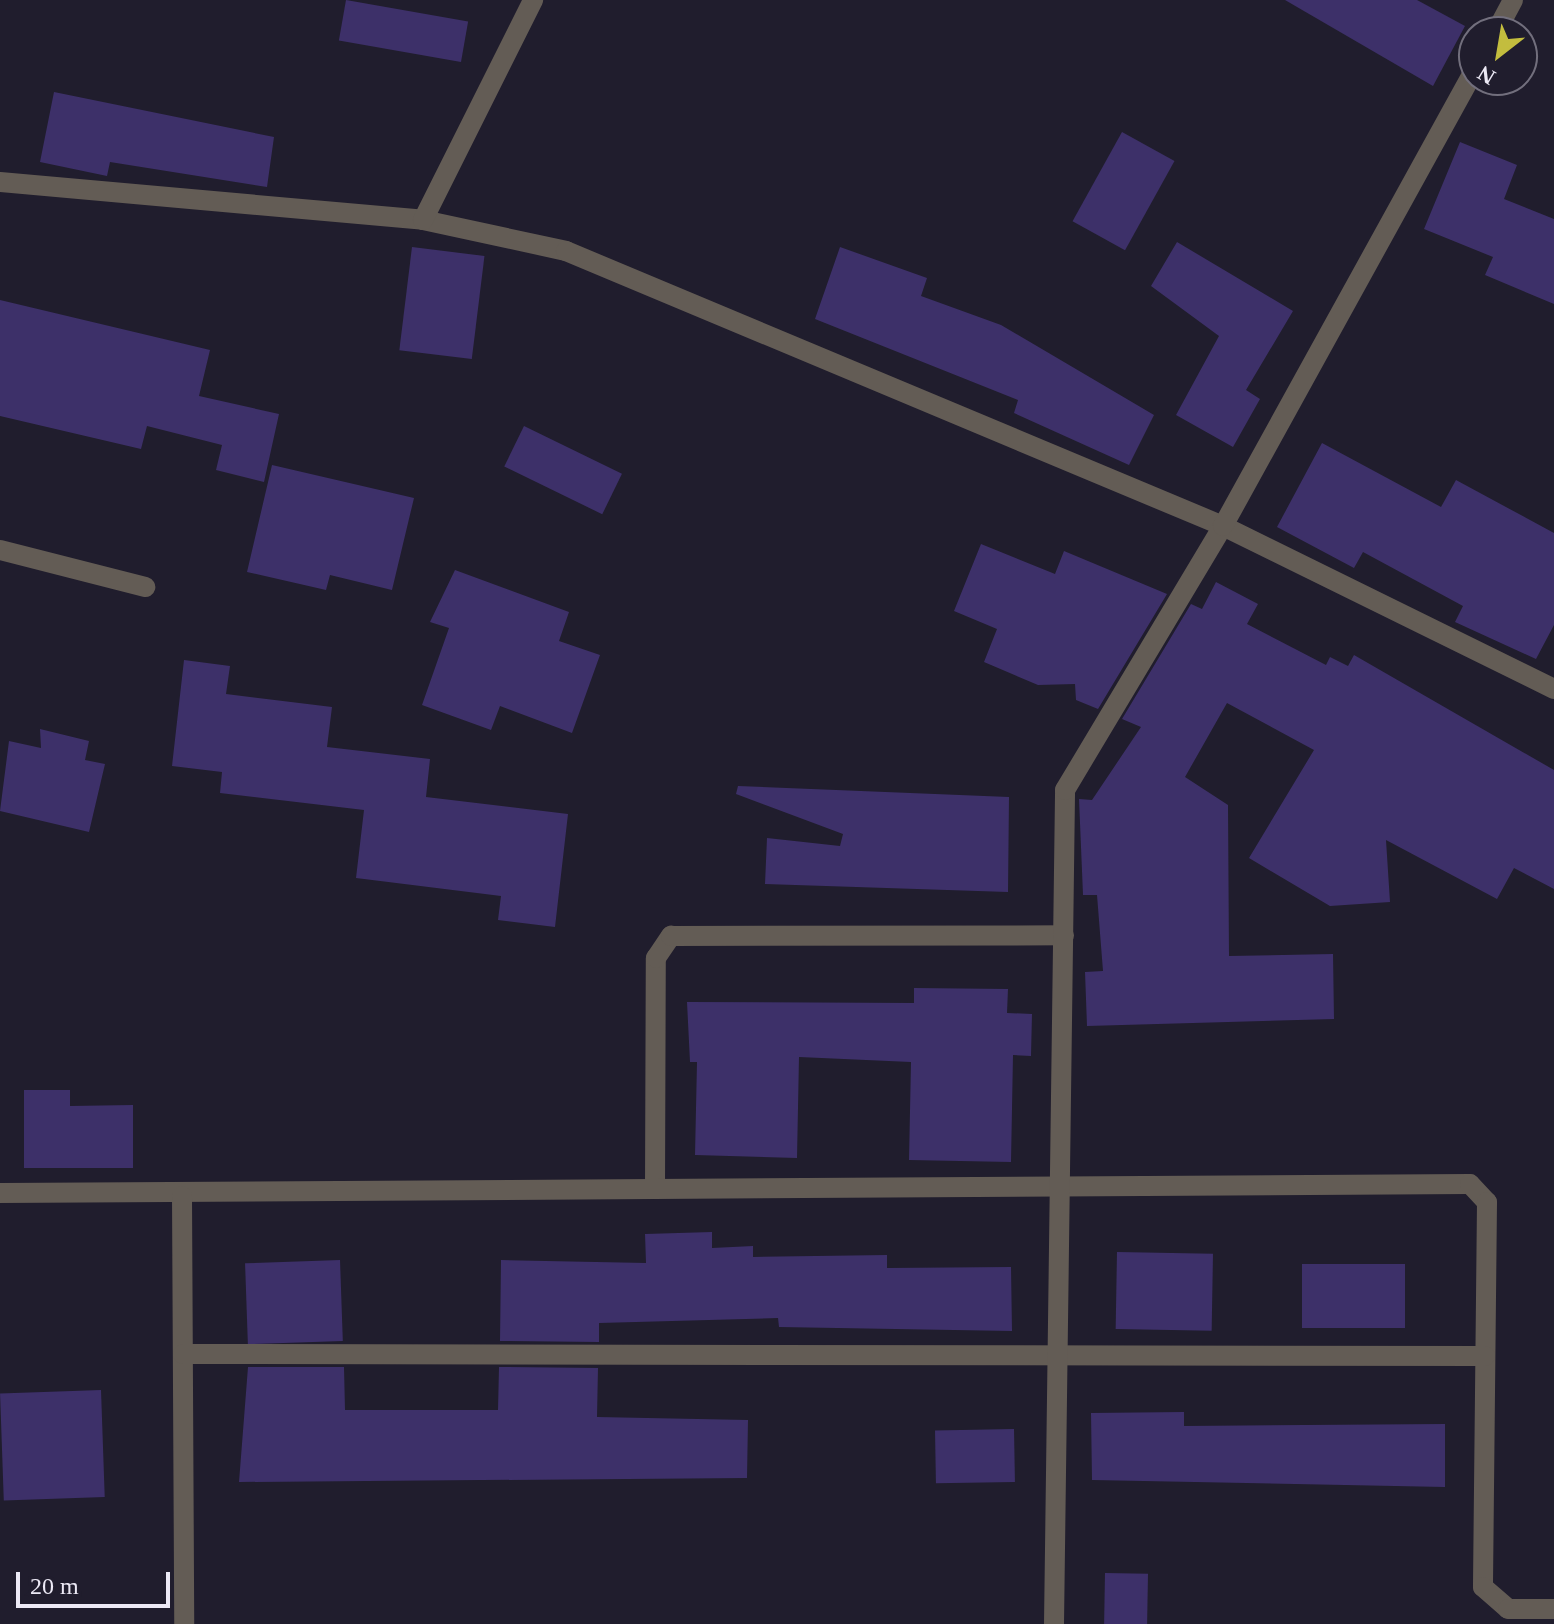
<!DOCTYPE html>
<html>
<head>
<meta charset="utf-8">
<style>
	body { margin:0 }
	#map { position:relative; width:1554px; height:1624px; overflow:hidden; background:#201d2d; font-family:"Times New Roman",serif }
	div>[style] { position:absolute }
	.building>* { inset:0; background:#3d3069; transform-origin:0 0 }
	.minor>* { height:20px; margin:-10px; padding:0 10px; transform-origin:10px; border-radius:10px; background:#635c55 }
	span { translate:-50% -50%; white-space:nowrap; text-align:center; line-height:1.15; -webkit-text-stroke:6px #201d2d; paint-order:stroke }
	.north { position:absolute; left:1458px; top:16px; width:80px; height:80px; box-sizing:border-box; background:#201d2d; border:2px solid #726f7d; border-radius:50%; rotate:211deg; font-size:22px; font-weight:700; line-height:32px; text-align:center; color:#ece9f5 }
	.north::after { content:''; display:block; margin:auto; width:28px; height:36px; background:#c3bd3e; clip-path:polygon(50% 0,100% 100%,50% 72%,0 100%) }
	.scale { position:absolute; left:16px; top:1572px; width:154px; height:36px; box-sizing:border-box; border:4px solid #ece9f5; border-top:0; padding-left:10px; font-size:24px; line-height:28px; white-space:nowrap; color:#ece9f5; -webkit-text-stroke:6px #201d2d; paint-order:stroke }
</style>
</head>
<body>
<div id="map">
	<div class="building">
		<div style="left:346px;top:0;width:124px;height:41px;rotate:10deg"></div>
		<div style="clip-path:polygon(1285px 0,1417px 0,1465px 26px,1433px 86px)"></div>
		<div style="clip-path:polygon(54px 92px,274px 137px,267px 187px,110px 162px,107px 176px,40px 162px)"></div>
		<div style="left:1122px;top:132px;width:60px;height:102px;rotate:29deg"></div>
		<div style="clip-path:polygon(1460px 142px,1517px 165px,1504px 199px,1554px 219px,1554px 304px,1485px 275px,1493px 257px,1424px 229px)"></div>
		<div style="clip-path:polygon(1177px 242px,1293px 311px,1246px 390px,1260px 399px,1233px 447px,1176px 415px,1219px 336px,1151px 286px)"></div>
		<div style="left:412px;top:247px;width:73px;height:104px;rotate:7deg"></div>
		<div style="clip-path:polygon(840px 247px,927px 278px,921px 296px,1001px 325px,1154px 415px,1129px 465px,1014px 413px,1018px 400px,815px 319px)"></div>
		<div style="clip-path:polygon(0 300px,210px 350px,199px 396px,279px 414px,264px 482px,216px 470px,222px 445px,147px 426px,141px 449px,0 416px)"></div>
		<div style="left:524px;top:426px;width:109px;height:45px;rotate:26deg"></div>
		<div style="clip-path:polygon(1322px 443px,1441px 507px,1456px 480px,1554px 533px,1554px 625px,1536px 659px,1455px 622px,1463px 606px,1363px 552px,1354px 568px,1277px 527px)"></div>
		<div style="clip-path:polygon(272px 465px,414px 498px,392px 590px,330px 575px,326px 590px,247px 572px)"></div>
		<div style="clip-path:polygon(981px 544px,1055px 574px,1064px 551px,1167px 594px,1098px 709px,1076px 700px,1075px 684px,1038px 685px,984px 662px,997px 629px,954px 611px)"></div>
		<div style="clip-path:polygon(455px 570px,569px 612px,559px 641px,600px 655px,572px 733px,500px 706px,491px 730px,422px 705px,449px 628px,430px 622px)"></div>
		<div style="clip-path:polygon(1216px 582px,1258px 604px,1247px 624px,1326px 665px,1330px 657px,1348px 666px,1354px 655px,1554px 770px,1554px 889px,1514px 868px,1497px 899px,1386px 840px,1390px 902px,1330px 906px,1249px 858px,1314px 750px,1227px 703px,1185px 777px,1228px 805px,1229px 956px,1333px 954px,1334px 1019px,1087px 1026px,1085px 972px,1103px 971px,1097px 895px,1083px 895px,1079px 799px,1092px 800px,1141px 727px,1122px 719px,1191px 604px,1202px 609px)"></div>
		<div style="clip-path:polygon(184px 660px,230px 666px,226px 694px,332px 707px,327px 747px,430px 759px,426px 797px,568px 814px,555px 927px,498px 920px,501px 896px,356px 878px,364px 810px,220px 793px,222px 772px,172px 766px)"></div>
		<div style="clip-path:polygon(40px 729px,89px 741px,85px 760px,105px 764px,89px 832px,0 811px,9px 741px,41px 748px)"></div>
		<div style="clip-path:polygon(738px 786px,1009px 797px,1008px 892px,765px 884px,767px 838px,840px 846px,843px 834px,736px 794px)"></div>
		<div style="clip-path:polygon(914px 988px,1008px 989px,1007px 1013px,1032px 1014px,1031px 1056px,1013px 1055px,1011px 1162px,909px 1160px,911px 1062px,799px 1057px,797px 1158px,695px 1155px,697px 1062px,690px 1062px,687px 1002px,914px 1003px)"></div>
		<div style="clip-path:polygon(24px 1090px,70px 1090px,70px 1106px,133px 1105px,133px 1168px,24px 1168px)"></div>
		<div style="clip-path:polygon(712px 1232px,712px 1248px,753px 1246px,753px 1257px,887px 1255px,887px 1268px,1011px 1267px,1012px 1331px,779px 1327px,778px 1318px,599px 1323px,599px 1342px,500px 1341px,501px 1260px,646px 1263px,645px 1234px)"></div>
		<div style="left:1117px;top:1252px;width:96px;height:77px;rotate:1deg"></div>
		<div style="left:340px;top:1260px;width:81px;height:95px;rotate:88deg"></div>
		<div style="left:1302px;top:1264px;width:103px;height:64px"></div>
		<div style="clip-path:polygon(248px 1367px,344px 1367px,345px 1410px,498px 1410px,499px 1367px,598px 1368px,597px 1417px,748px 1420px,747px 1478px,239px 1482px)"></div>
		<div style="left:101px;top:1390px;width:107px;height:101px;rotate:88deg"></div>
		<div style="clip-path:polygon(1184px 1412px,1184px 1426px,1445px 1424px,1445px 1487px,1092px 1480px,1091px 1413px)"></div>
		<div style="left:1014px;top:1429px;width:53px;height:79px;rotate:89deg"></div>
		<div style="left:1105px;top:1573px;width:43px;height:51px;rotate:1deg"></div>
	</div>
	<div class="minor">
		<div style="left:1496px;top:32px;width:36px;rotate:-62deg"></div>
		<div style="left:0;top:182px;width:425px;rotate:5.1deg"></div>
		<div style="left:423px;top:220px;width:146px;rotate:12.2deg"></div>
		<div style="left:566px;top:251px;width:712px;rotate:22.71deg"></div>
		<div style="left:1223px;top:526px;width:369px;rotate:26.2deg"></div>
		<div style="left:423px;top:220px;width:246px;rotate:-63.4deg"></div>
		<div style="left:0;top:550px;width:150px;rotate:14.3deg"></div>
		<div style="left:655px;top:1189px;width:231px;rotate:-89.8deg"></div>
		<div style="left:656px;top:958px;width:27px;rotate:-56deg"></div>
		<div style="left:671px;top:936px;width:393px;rotate:-0.1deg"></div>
		<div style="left:0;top:1193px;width:1470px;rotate:-0.35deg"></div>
		<div style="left:1470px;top:1184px;width:25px;rotate:47deg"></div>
		<div style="left:1487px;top:1202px;width:385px;rotate:90.6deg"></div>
		<div style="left:1483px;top:1587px;width:33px;rotate:41deg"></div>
		<div style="left:1508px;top:1609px;width:46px"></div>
		<div style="left:182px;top:1196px;width:428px;rotate:89.7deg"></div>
		<div style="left:183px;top:1354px;width:1302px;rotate:0.09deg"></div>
		<div style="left:1054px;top:1624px;width:834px;rotate:-89.24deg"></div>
		<div style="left:1065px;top:790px;width:308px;rotate:-59.1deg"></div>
		<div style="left:1223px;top:526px;width:520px;rotate:-61.12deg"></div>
	</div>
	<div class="north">N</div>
	<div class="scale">20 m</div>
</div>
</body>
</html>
